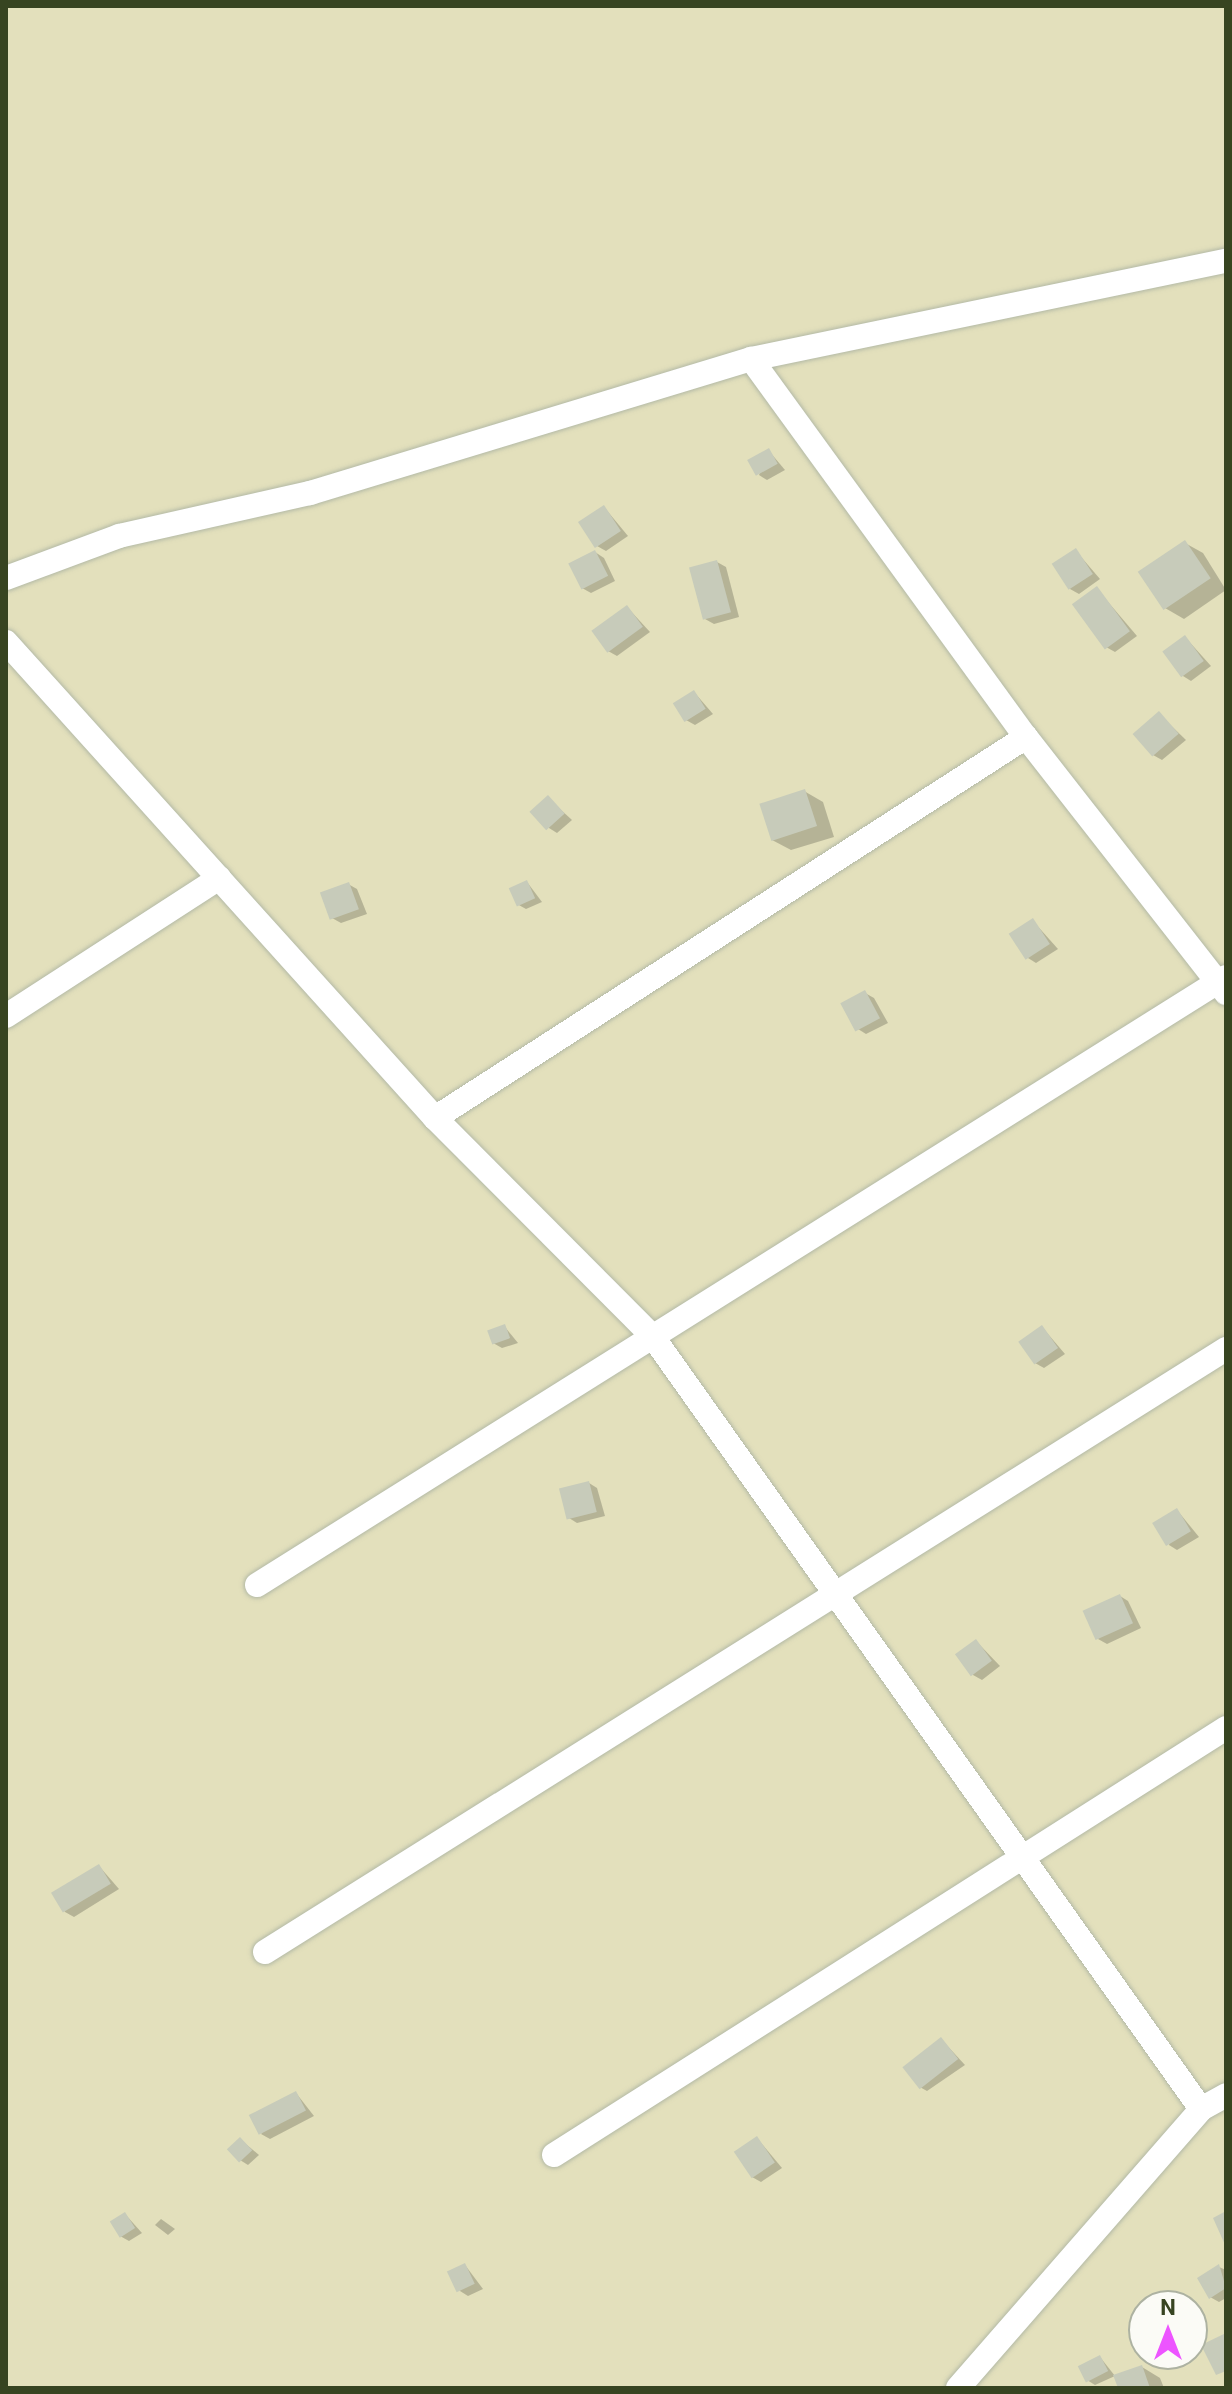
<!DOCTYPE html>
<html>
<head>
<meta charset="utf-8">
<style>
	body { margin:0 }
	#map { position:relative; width:1232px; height:2394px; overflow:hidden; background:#edf0e5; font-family:Roboto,sans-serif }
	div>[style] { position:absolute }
	.green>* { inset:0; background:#e3e0bc }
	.shadow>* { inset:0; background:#0003 }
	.building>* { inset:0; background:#c7cbba; transform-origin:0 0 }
	.roads { filter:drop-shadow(0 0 2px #b3b9a6) drop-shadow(0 0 2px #b3b9a6) }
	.street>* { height:24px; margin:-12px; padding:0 12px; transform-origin:12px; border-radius:12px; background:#fff }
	span { translate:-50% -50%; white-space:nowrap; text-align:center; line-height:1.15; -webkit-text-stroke:8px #fbfbf6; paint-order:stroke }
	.frame { position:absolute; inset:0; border:8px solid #374421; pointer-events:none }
	.north { position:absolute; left:1128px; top:2290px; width:80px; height:80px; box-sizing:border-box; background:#fbfbf6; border:2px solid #adb2a1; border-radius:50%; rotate:0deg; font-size:22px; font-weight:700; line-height:32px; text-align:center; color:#374421 }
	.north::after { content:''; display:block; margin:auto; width:28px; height:36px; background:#ed54ff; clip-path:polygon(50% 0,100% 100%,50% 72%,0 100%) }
</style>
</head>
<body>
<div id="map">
	<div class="green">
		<div style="clip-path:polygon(evenodd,6px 6px,1226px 6px,1226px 2388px,6px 2388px,6px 6px,1144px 2306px,1192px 2306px,1192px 2354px,1144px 2354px,1144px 2306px)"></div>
	</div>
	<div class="shadow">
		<div style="clip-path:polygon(769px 451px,785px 470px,767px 480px,759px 475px)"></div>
		<div style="clip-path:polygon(604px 507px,628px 536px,606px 551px,597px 546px)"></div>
		<div style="clip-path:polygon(1185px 543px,1203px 553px,1226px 590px,1184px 619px,1165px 608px)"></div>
		<div style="clip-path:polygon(1076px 551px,1100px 579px,1079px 594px,1070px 589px)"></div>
		<div style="clip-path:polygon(595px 552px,604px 558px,615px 581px,591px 593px,582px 588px)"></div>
		<div style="clip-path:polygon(717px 562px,726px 567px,739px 617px,714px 624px,705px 619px)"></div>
		<div style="clip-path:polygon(1097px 589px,1137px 636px,1115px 652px,1106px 647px)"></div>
		<div style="clip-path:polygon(627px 607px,650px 632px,617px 656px,608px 651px)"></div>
		<div style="clip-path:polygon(1185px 637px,1211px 666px,1191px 681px,1183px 676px)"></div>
		<div style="clip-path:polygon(694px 692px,713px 714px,695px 725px,686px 720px)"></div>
		<div style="clip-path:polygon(1159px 714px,1186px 740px,1162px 760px,1153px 755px)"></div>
		<div style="clip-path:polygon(804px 791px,823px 802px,834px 837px,791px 850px,772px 840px)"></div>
		<div style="clip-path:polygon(548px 798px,572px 820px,557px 833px,549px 828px)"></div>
		<div style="clip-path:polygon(527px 882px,542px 902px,526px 909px,517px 904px)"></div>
		<div style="clip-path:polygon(348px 884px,357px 889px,367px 914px,341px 923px,332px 918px)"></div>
		<div style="clip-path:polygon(1033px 921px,1058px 949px,1036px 963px,1028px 958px)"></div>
		<div style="clip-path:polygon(865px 993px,874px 998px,888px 1023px,866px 1034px,858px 1029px)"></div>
		<div style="clip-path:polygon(505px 1327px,518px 1343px,502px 1348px,493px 1343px)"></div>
		<div style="clip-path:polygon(1042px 1327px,1065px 1354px,1044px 1368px,1035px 1363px)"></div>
		<div style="clip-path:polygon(589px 1483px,597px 1488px,605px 1516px,577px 1523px,569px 1518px)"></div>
		<div style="clip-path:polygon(1177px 1510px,1199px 1537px,1177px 1550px,1169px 1545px)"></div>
		<div style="clip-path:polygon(1120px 1596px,1128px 1601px,1141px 1628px,1107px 1644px,1098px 1639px)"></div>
		<div style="clip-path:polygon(976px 1641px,1000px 1666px,982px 1680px,973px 1675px)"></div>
		<div style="clip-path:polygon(99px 1866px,119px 1889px,74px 1917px,65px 1912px,53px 1893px)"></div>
		<div style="clip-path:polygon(941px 2039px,965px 2065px,927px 2091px,918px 2086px)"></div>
		<div style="clip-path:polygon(296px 2093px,314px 2116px,270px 2139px,261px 2134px)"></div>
		<div style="clip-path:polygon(757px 2138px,782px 2168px,761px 2182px,752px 2177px)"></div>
		<div style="clip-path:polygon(241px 2140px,259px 2155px,248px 2165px,240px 2160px)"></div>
		<div style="clip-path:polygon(125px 2214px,142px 2233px,129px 2241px,120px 2236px)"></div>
		<div style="clip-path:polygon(161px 2219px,175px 2229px,168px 2235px,155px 2225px)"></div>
		<div style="clip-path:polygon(465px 2265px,483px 2289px,468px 2296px,460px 2291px)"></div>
		<div style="clip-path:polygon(1219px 2267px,1226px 2270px,1226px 2298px,1219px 2302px,1210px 2297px)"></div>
		<div style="clip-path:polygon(1100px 2357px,1115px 2376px,1095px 2385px,1087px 2380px)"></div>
		<div style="clip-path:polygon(1142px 2367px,1160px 2378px,1164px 2388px,1120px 2388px)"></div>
	</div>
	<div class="building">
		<div style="left:769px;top:448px;width:18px;height:25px;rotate:61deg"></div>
		<div style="left:604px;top:505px;width:31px;height:31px;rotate:57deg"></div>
		<div style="left:1185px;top:540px;width:46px;height:57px;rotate:56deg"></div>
		<div style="left:1076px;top:548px;width:31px;height:29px;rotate:57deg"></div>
		<div style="left:595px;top:550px;width:29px;height:30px;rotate:63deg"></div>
		<div style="left:717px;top:560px;width:54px;height:29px;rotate:75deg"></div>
		<div style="left:1097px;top:586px;width:56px;height:31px;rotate:54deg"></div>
		<div style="left:627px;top:605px;width:27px;height:44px;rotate:54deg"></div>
		<div style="left:1185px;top:635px;width:32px;height:28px;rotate:54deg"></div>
		<div style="left:694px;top:690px;width:22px;height:25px;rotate:58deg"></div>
		<div style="left:1159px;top:711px;width:30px;height:35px;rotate:49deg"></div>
		<div style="left:805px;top:789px;width:39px;height:48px;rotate:72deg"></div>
		<div style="left:548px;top:795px;width:25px;height:25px;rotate:48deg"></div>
		<div style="left:527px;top:880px;width:20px;height:20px;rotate:66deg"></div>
		<div style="left:349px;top:882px;width:29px;height:31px;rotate:70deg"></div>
		<div style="left:1033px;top:918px;width:31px;height:29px;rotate:57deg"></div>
		<div style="left:865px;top:990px;width:32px;height:28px;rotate:62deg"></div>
		<div style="left:505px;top:1324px;width:15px;height:19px;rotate:70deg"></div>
		<div style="left:1042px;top:1325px;width:28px;height:29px;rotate:55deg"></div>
		<div style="left:589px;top:1481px;width:32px;height:31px;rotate:76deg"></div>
		<div style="left:1177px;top:1508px;width:27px;height:29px;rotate:59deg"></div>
		<div style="left:1120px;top:1594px;width:32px;height:41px;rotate:66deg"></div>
		<div style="left:976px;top:1639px;width:27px;height:26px;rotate:54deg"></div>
		<div style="left:99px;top:1864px;width:23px;height:56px;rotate:59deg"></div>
		<div style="left:941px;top:2037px;width:28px;height:49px;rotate:52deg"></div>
		<div style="left:296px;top:2091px;width:22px;height:53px;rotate:63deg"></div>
		<div style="left:757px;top:2136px;width:32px;height:28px;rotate:56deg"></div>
		<div style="left:240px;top:2137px;width:18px;height:18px;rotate:47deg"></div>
		<div style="clip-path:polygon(1226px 2211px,1226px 2247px,1213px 2218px)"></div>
		<div style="left:125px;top:2212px;width:19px;height:18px;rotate:58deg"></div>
		<div style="left:465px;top:2263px;width:23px;height:20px;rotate:65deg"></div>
		<div style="clip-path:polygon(1219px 2264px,1226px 2288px,1209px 2299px,1197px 2278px)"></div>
		<div style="clip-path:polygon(1226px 2333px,1226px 2371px,1216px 2375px,1201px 2345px)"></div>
		<div style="left:1100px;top:2355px;width:18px;height:25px;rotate:63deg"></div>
		<div style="clip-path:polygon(1142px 2365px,1150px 2388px,1118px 2388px,1113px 2375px)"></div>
	</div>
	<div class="roads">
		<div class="street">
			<div style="left:751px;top:359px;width:467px;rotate:54deg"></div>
			<div style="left:1026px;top:737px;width:325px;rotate:52deg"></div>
			<div style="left:6px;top:578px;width:121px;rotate:-20.4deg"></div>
			<div style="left:119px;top:536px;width:196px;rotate:-12.7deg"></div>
			<div style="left:310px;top:493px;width:461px;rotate:-16.9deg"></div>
			<div style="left:751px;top:359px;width:485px;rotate:-11.7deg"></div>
			<div style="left:6px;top:642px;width:641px;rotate:47.97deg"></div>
			<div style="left:1026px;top:737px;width:703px;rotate:147.19deg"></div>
			<div style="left:435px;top:1118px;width:309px;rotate:45.1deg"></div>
			<div style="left:653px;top:1337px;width:947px;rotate:54.63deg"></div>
			<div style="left:6px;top:1016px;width:254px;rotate:-32.9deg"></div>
			<div style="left:257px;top:1585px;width:1144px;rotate:-32.11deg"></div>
			<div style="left:265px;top:1952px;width:1135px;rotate:-32.11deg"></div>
			<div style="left:554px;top:2155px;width:796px;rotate:-32.43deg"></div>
			<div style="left:958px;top:2388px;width:370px;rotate:-48.9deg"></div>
			<div style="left:1201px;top:2109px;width:29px;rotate:-29deg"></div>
		</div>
	</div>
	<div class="frame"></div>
	<div class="north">N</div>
</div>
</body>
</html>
